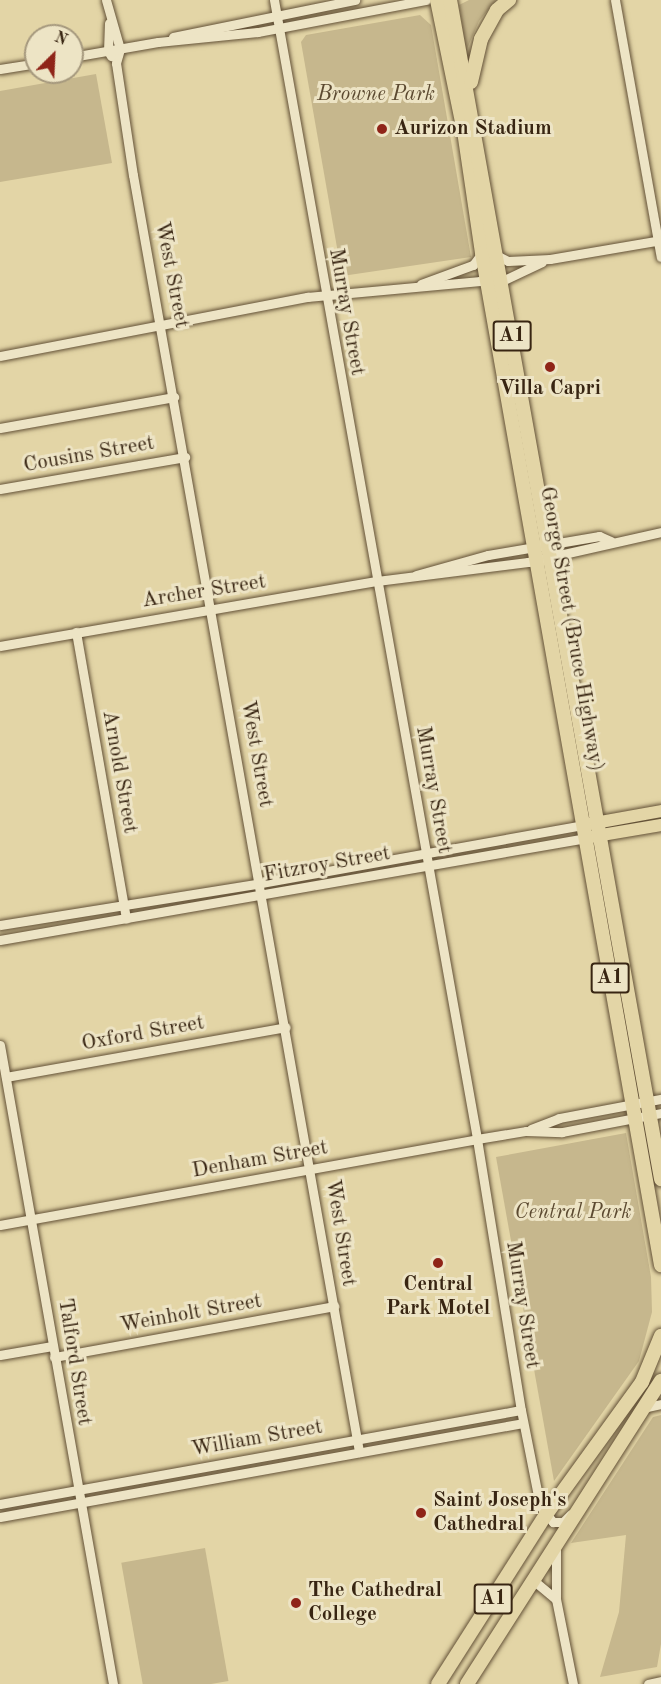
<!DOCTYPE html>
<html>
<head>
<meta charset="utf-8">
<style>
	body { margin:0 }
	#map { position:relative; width:661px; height:1684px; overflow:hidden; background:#e3d5a6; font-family:"Old Standard TT",serif }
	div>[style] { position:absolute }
	.green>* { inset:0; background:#c6b78d; transform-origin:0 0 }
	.roads { filter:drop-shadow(0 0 2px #635137) drop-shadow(0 0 2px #635137) }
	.minor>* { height:9px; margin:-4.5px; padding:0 4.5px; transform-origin:4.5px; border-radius:4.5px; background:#ede4c5 }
	.major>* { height:12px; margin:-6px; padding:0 6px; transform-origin:6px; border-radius:6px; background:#e3d5a6 }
	.highway>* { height:14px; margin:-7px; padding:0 7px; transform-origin:7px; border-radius:7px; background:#e3d5a6 }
	.dots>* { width:16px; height:16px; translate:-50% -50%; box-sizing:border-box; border:3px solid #ede4c5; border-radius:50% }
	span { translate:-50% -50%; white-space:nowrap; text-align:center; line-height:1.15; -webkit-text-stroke:6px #ede4c5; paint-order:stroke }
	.shield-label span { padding:2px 4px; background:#ede4c5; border:2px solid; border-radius:4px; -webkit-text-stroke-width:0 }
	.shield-label { font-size:20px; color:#382512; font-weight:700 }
	.park-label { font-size:21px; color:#5c4a31; font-style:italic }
	.poi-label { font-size:21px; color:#382512; font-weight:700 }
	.left { translate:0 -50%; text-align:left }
	.street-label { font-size:21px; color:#382512 }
	.north { position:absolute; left:24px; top:24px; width:60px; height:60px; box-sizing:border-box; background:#ede4c5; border:2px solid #a5987d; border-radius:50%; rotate:24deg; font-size:16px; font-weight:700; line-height:24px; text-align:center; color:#382512 }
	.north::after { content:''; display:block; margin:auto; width:21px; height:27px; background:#8f2418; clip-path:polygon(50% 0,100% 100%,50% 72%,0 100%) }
</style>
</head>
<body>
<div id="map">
	<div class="green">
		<div style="clip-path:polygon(469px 0,496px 0,479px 21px,466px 51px,459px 5px)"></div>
		<div style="clip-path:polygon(420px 15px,431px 25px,471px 257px,342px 276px,301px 42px,306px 35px)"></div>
		<div style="clip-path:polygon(96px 74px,112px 163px,0 182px,0 91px)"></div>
		<div style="clip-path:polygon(626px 1133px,651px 1277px,652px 1312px,639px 1361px,554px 1481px,496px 1157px)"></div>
		<div style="clip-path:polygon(661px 1415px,661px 1644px,657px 1667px,600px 1677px,619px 1612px,626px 1535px,571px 1543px,653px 1417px)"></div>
		<div style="left:205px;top:1548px;width:135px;height:85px;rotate:80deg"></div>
	</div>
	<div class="roads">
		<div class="minor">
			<div style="left:106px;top:0;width:51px;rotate:74.1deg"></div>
			<div style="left:120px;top:49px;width:15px;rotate:106deg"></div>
			<div style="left:116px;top:63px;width:113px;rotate:81.4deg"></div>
			<div style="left:133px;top:175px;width:1297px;rotate:79.96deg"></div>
			<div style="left:274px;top:0;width:1157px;rotate:79.89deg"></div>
			<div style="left:477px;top:1139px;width:275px;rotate:80.8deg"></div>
			<div style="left:521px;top:1410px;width:98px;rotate:78.8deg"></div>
			<div style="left:540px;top:1506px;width:21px;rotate:51deg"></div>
			<div style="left:553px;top:1522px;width:10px"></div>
			<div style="left:563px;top:1522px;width:11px;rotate:-45deg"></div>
			<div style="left:615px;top:0;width:261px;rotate:79.9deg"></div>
			<div style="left:109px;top:23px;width:28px;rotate:92deg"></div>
			<div style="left:108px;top:51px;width:6px;rotate:59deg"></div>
			<div style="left:173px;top:37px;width:186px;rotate:-11.5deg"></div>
			<div style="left:72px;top:57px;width:87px;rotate:-9.9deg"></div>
			<div style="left:158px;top:42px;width:100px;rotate:-5.7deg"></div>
			<div style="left:258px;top:32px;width:171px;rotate:-10.8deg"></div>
			<div style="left:0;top:69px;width:36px;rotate:-9deg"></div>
			<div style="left:498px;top:256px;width:11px;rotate:27deg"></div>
			<div style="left:508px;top:261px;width:42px;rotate:-2.7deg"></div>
			<div style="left:550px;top:259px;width:113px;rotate:-9.7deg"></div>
			<div style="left:502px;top:281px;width:44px;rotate:-25.4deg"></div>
			<div style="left:421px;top:284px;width:55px;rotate:-20.1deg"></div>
			<div style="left:473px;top:265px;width:15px;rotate:-53deg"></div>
			<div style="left:0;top:356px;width:313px;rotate:-10.9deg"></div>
			<div style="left:307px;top:297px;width:174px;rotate:-5.3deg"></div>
			<div style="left:480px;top:281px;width:10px;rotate:-37deg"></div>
			<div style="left:0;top:428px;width:177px;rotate:-10.1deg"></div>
			<div style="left:0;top:489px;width:188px;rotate:-9.8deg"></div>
			<div style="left:416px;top:575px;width:75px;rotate:-15.5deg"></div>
			<div style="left:488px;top:555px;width:113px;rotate:-9.7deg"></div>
			<div style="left:599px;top:536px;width:13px;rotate:23deg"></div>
			<div style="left:76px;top:632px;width:291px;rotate:80.1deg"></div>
			<div style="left:0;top:646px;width:383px;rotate:-9.8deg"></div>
			<div style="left:377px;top:581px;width:152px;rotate:-7.2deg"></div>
			<div style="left:528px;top:562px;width:136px;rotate:-12.7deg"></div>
			<div style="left:0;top:925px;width:264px;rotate:-9.1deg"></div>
			<div style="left:261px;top:883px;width:328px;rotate:-10.2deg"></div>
			<div style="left:0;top:940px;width:595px;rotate:-9.87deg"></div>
			<div style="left:0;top:1045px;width:649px;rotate:79.97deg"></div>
			<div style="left:6px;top:1077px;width:284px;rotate:-10.1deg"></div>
			<div style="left:531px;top:1129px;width:30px;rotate:-21deg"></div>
			<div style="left:559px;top:1118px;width:104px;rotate:-10.6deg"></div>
			<div style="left:0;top:1225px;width:485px;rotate:-10.2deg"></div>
			<div style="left:477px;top:1139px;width:50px;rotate:-9.3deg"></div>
			<div style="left:526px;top:1131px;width:36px;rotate:2deg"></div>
			<div style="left:562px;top:1132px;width:101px;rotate:-10.9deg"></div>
			<div style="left:0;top:1355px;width:53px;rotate:-9.8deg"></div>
			<div style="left:54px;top:1357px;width:285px;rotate:-10.3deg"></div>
			<div style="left:647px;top:1407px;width:14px;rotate:-12deg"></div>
			<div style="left:0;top:1504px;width:529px;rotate:-10.23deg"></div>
			<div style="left:0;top:1517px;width:531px;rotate:-10.19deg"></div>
			<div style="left:533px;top:1580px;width:30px;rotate:40deg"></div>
			<div style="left:556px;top:1599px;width:87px;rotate:78.7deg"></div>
			<div style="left:556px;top:1599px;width:53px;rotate:-90deg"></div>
			<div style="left:648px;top:1684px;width:13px;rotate:-13deg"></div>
		</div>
		<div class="major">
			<div style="left:584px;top:825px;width:78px;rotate:-10.3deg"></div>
			<div style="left:590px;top:837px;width:72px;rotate:-9.6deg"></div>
		</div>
		<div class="highway">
			<div style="left:437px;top:0;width:134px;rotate:78.4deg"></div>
			<div style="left:464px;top:131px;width:123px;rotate:81.6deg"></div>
			<div style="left:482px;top:253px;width:1028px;rotate:79.97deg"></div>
			<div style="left:450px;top:0;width:1198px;rotate:79.85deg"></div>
			<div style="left:471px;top:82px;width:44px;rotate:-76.9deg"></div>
			<div style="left:481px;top:39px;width:33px;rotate:-61deg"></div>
			<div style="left:497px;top:10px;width:16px;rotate:-40deg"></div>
			<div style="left:438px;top:1684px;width:199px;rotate:-57.5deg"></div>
			<div style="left:545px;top:1516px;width:165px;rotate:-54.1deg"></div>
			<div style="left:642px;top:1382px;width:50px;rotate:-67.6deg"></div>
			<div style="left:467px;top:1684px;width:360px;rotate:-57.4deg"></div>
		</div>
	</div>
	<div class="dots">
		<div style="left:382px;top:129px;background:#8f2418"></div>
		<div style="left:550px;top:367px;background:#8f2418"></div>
		<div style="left:438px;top:1263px;background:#8f2418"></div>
		<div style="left:421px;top:1513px;background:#8f2418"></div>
		<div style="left:296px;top:1603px;background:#8f2418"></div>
	</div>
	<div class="shield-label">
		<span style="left:512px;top:336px">A1</span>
		<span style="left:610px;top:978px">A1</span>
		<span style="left:493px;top:1599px">A1</span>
	</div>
	<div class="park-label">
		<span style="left:376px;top:95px">Browne Park</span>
		<span style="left:573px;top:1213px">Central Park</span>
	</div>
	<div class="poi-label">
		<span class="left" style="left:394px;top:129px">Aurizon Stadium</span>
		<span style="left:550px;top:389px">Villa Capri</span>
		<span style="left:438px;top:1297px">Central<br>Park Motel</span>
		<span class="left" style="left:433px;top:1513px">Saint Joseph's<br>Cathedral</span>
		<span class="left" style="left:308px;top:1603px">The Cathedral<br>College</span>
	</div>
	<div class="street-label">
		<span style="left:171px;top:275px;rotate:79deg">West Street</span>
		<span style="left:346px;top:312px;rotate:80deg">Murray Street</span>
		<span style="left:89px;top:455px;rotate:-10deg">Cousins Street</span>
		<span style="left:204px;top:592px;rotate:-9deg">Archer Street</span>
		<span style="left:571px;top:629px;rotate:80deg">George Street (Bruce Highway)</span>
		<span style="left:256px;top:754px;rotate:80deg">West Street</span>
		<span style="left:119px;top:772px;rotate:80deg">Arnold Street</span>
		<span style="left:433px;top:790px;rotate:80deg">Murray Street</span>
		<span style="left:327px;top:865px;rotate:-10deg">Fitzroy Street</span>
		<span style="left:143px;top:1034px;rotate:-10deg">Oxford Street</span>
		<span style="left:260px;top:1160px;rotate:-10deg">Denham Street</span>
		<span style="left:340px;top:1233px;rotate:81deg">West Street</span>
		<span style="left:522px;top:1305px;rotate:81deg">Murray Street</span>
		<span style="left:191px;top:1314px;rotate:-10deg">Weinholt Street</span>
		<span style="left:74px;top:1362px;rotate:81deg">Talford Street</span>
		<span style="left:257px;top:1439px;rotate:-10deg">William Street</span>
	</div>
	<div class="north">N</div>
</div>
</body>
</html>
